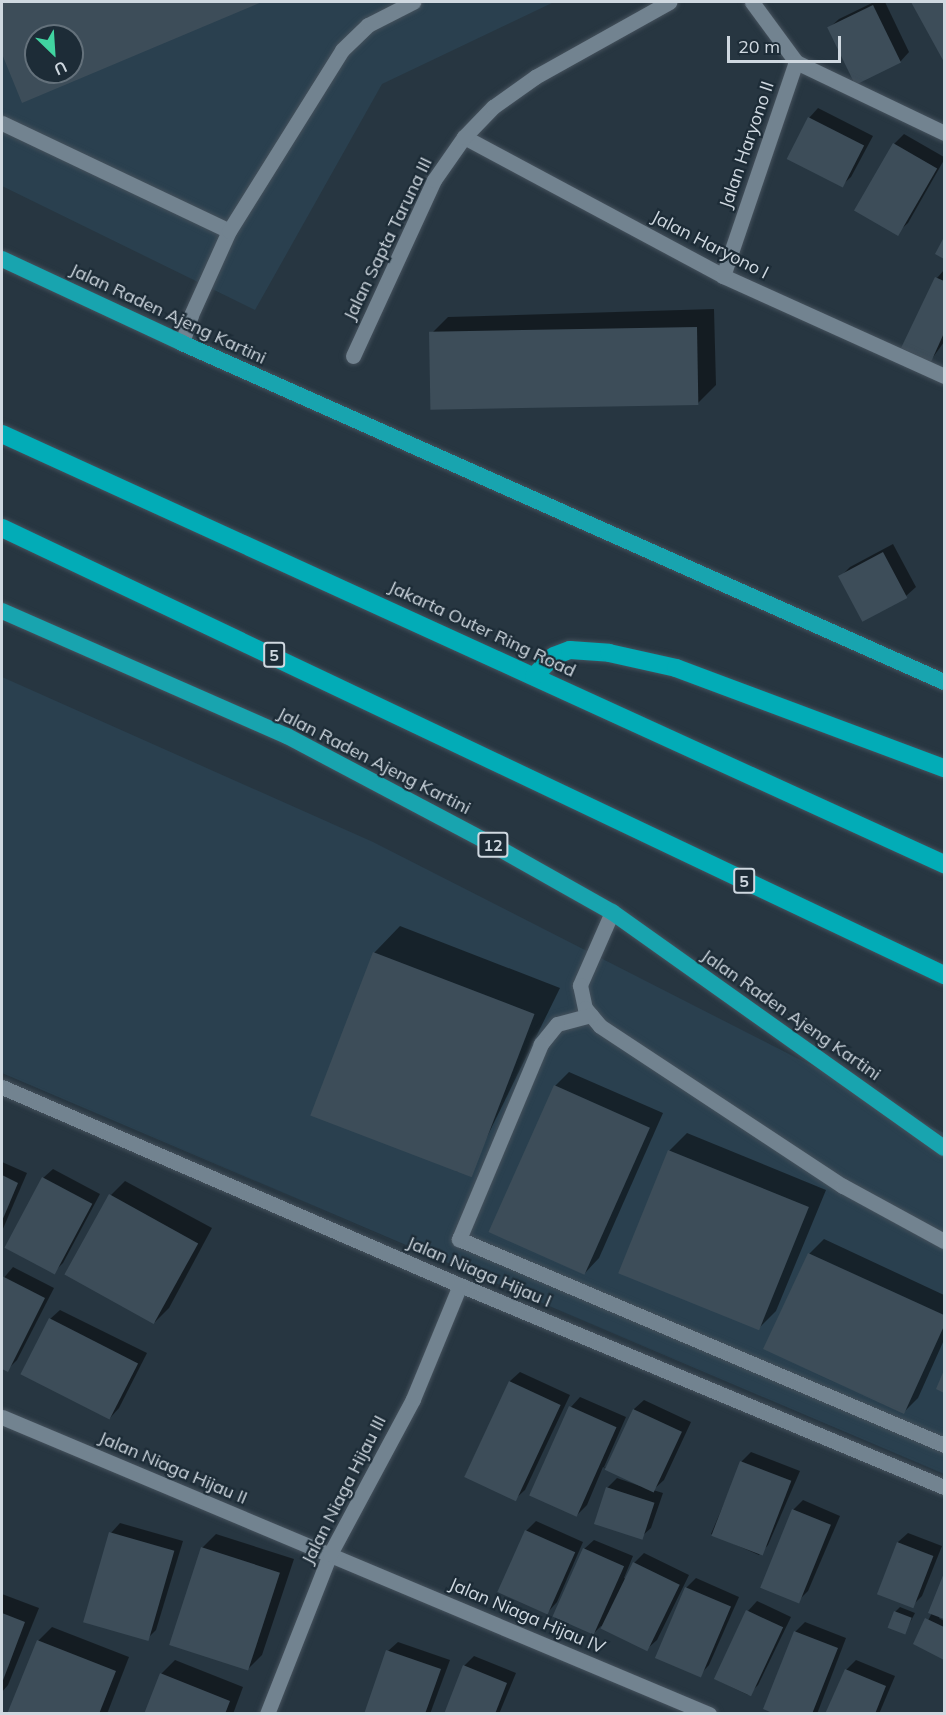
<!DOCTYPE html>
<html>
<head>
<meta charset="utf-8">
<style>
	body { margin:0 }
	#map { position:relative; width:946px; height:1715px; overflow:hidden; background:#273641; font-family:Mulish,sans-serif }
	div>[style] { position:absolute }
	.built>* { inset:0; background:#2a404f }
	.shadow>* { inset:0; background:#0007 }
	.building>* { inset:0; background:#3d4d59; transform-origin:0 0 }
	.roads { filter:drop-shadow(0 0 2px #45515c) drop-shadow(0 0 2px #45515c) }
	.service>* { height:15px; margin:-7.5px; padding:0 7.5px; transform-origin:7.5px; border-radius:7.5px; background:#728390 }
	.minor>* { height:15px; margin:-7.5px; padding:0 7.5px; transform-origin:7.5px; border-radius:7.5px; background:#728390 }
	.trunk>* { height:16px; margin:-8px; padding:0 8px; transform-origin:8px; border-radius:8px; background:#18a4af }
	.motorway>* { height:18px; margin:-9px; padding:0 9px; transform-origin:9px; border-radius:9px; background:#02acb7 }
	span { translate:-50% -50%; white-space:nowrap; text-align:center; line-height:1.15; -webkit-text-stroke:4.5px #1d2c37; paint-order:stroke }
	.shield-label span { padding:2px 4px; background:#1d2c37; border:2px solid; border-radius:4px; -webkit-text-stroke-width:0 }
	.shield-label { font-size:16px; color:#cfd8e0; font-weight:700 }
	.street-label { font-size:18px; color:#cfd8e0 }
	.frame { position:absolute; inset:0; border:3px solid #cfd8e0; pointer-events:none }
	.north { position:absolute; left:24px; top:24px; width:60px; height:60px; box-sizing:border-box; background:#1d2c37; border:2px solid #64717b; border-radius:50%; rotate:155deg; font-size:16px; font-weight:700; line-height:24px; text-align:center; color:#cfd8e0 }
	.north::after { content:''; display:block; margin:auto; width:21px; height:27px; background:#41d4a1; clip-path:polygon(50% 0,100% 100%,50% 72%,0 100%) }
	.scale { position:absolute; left:727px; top:36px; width:114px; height:27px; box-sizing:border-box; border:3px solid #cfd8e0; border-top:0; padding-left:8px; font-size:18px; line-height:21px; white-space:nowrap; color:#cfd8e0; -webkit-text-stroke:4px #1d2c37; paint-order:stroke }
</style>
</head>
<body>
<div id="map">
	<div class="built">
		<div style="clip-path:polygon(evenodd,2px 2px,554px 2px,382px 84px,255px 310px,2px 186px,2px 2px,36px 36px,72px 36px,72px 72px,36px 72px,36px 36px)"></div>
		<div style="clip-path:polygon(2px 677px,373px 842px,944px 1133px,944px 1474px,2px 1073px)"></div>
	</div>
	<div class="shadow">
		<div style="clip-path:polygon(evenodd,2px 2px,258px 2px,23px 101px,2px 50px,2px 2px,36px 36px,72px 36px,72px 72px,36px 72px,36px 36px)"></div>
		<div style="clip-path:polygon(874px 2px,885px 2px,909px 52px,900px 62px,829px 28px,839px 19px)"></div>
		<div style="clip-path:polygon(913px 2px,944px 2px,944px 59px)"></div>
		<div style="clip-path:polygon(818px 108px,873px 136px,851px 177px,841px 186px,809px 118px)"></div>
		<div style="clip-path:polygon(904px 134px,944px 157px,944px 160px,908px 223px,898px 232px,894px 144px)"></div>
		<div style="clip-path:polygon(944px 270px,944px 342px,931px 360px,937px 278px)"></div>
		<div style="clip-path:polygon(714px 309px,716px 385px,698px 403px,430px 335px,448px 317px)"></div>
		<div style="clip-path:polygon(893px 544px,916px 587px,906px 596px,863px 620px,840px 577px,850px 567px)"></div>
		<div style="clip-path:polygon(400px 926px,560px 988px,483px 1145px,457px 1172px,374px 953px)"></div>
		<div style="clip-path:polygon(569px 1072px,663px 1113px,599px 1258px,585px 1273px,555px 1086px)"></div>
		<div style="clip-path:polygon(687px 1133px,826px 1190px,776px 1311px,758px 1329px,669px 1151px)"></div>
		<div style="clip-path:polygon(2px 1162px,27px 1173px,2px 1231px)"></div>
		<div style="clip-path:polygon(53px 1169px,100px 1194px,63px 1263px,54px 1272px,43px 1178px)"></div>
		<div style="clip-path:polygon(125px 1181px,212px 1228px,169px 1308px,155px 1322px,111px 1195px)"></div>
		<div style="clip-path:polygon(824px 1239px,944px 1295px,944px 1340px,918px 1398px,904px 1412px,765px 1348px,809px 1254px)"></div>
		<div style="clip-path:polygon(13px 1267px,54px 1288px,17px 1360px,7px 1370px,2px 1367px,2px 1280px)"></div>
		<div style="clip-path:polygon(60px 1310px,147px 1353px,119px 1408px,110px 1418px,50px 1319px)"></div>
		<div style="clip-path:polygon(520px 1372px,570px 1395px,525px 1490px,515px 1499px,465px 1476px,510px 1381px)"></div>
		<div style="clip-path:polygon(580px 1397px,626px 1417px,604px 1467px,606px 1468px,634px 1409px,644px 1400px,691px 1422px,664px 1480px,653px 1490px,663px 1493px,651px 1528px,641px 1537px,607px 1488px,617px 1478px,640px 1486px,640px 1484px,603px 1467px,587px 1505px,577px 1515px,571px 1407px)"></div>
		<div style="clip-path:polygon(751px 1452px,800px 1471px,768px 1545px,759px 1555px,711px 1534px,742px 1461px)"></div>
		<div style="clip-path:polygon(803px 1500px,840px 1516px,808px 1591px,798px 1601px,793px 1510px)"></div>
		<div style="clip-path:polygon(536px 1521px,583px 1542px,557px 1602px,548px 1612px,500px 1592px,526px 1531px)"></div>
		<div style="clip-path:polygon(120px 1523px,183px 1541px,156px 1630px,146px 1640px,111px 1533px)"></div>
		<div style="clip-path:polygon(908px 1533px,942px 1546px,922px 1596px,912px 1606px,878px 1593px,898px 1542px)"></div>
		<div style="clip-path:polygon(216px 1534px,294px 1559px,262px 1655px,248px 1669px,202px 1548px)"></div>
		<div style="clip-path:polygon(594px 1540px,633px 1556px,624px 1578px,626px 1579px,634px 1563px,644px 1553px,689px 1575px,657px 1640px,647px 1649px,601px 1626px,595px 1632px,584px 1549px)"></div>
		<div style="clip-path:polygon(944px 1576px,944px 1618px,940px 1616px,939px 1618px,944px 1621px,944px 1658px,915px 1644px,932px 1613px,930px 1612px)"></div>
		<div style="clip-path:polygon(696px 1578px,739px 1597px,709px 1665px,700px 1675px,686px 1588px)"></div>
		<div style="clip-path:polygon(2px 1594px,39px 1608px,8px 1685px,2px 1692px)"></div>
		<div style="clip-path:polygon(757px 1601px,791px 1617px,758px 1685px,748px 1695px,715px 1679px,748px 1611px)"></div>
		<div style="clip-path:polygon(900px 1607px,915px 1613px,905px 1632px,895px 1612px)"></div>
		<div style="clip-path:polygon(805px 1622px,846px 1638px,817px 1714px,779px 1714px,795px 1632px)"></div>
		<div style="clip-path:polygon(52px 1627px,129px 1657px,107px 1714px,9px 1714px,38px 1641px)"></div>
		<div style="clip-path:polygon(398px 1642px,450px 1660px,430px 1714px,366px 1714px,388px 1651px)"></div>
		<div style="clip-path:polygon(474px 1656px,516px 1673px,499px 1714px,445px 1714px,464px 1666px)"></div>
		<div style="clip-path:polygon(175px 1660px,243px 1687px,233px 1714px,145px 1714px,161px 1674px)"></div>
		<div style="clip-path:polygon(856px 1660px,895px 1676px,879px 1714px,827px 1714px,846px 1670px)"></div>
	</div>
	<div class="building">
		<div style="clip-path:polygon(evenodd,2px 2px,262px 2px,22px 103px,2px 54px,2px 2px,36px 36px,72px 36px,72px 72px,36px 72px,36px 36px)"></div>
		<div style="clip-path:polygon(911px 2px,944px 2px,944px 62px)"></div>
		<div style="left:873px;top:5px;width:64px;height:51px;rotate:64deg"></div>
		<div style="left:808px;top:117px;width:63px;height:47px;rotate:27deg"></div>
		<div style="left:893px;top:143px;width:51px;height:78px;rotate:30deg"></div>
		<div style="clip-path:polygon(944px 237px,944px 259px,935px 254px)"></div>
		<div style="clip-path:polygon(935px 277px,944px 281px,944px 333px,931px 362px,901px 348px)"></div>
		<div style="left:697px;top:327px;width:78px;height:268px;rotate:89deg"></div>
		<div style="left:883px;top:552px;width:52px;height:51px;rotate:62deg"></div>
		<div style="left:373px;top:952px;width:173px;height:175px;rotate:21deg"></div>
		<div style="left:554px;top:1085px;width:105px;height:161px;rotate:24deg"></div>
		<div style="left:668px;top:1150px;width:152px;height:133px;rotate:22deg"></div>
		<div style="clip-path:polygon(2px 1175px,18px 1183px,2px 1221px)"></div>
		<div style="left:42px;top:1177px;width:57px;height:80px;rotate:28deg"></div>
		<div style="left:109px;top:1194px;width:102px;height:92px;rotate:29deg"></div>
		<div style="clip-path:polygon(808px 1253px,944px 1315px,944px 1326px,904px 1414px,763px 1349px)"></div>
		<div style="clip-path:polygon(2px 1276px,45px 1298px,8px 1372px,2px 1369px)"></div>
		<div style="left:49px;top:1318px;width:100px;height:63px;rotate:27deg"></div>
		<div style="clip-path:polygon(944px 1370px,944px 1393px,936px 1389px)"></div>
		<div style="left:509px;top:1381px;width:57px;height:106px;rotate:25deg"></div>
		<div style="left:569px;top:1406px;width:52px;height:98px;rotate:24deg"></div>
		<div style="left:633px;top:1409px;width:54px;height:67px;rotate:25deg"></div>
		<div style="left:740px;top:1461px;width:55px;height:80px;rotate:21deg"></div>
		<div style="left:606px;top:1487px;width:51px;height:39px;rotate:18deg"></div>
		<div style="left:792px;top:1509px;width:42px;height:85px;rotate:22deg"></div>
		<div style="left:525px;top:1530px;width:55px;height:68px;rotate:24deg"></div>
		<div style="left:109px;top:1532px;width:68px;height:94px;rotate:16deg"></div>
		<div style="left:897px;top:1542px;width:39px;height:56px;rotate:21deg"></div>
		<div style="left:201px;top:1547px;width:83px;height:103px;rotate:18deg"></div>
		<div style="left:583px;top:1548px;width:45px;height:75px;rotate:24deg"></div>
		<div style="left:633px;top:1562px;width:52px;height:74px;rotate:26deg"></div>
		<div style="clip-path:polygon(944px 1573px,944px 1619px,928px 1613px)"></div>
		<div style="left:685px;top:1587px;width:50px;height:77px;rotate:23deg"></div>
		<div style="left:746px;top:1610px;width:41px;height:76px;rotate:25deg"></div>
		<div style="left:894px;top:1611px;width:19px;height:18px;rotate:21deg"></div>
		<div style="clip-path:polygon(2px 1613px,25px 1622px,2px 1683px)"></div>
		<div style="clip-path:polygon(925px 1618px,944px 1627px,944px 1660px,913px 1644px)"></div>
		<div style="clip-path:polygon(794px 1631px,838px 1648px,812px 1714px,775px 1714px,763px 1709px)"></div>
		<div style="clip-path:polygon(37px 1640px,116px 1671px,99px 1714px,7px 1714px)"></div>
		<div style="clip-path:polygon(386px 1650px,441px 1669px,425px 1714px,364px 1714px)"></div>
		<div style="clip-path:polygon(463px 1665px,507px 1683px,495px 1714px,444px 1714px)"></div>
		<div style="clip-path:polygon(845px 1669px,886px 1686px,875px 1714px,825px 1714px)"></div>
		<div style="clip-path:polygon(160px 1673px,230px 1701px,225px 1714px,144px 1714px)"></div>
	</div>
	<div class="roads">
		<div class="service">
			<div style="left:2px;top:123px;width:251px;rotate:25.4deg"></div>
			<div style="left:182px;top:343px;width:29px;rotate:-72deg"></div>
			<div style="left:191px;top:315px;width:92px;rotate:-65.7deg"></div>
			<div style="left:229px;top:231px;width:213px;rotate:-58deg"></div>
			<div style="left:342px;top:50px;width:36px;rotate:-44deg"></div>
			<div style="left:368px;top:25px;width:51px;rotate:-27.1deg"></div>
			<div style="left:612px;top:912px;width:80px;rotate:113.7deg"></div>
			<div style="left:580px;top:985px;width:24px;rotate:78deg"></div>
			<div style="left:585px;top:1008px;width:23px;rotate:50deg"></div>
			<div style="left:600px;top:1026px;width:291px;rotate:33.4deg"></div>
			<div style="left:843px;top:1186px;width:115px;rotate:28.6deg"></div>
			<div style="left:591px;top:1015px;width:35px;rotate:165deg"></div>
			<div style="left:557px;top:1024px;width:26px;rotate:129deg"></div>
			<div style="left:541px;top:1044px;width:212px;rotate:112.8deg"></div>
			<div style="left:459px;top:1239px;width:527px;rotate:23.01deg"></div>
		</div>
		<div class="minor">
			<div style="left:752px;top:2px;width:74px;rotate:53.7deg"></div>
			<div style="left:796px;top:62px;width:164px;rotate:25.6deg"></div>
			<div style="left:464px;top:137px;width:294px;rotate:28.2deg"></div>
			<div style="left:723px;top:276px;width:243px;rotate:24.3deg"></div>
			<div style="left:723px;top:276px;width:226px;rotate:-71.2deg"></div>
			<div style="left:353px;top:356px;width:194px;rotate:-65.3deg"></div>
			<div style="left:434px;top:180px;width:52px;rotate:-55.1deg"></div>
			<div style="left:464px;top:137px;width:42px;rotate:-46deg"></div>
			<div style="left:493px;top:107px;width:52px;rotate:-35.5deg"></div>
			<div style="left:535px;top:77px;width:154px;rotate:-29.2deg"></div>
			<div style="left:2px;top:1087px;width:499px;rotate:23.4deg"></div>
			<div style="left:460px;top:1285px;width:524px;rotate:22.65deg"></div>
			<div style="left:2px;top:1417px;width:767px;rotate:22.79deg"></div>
			<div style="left:267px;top:1714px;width:172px;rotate:-68.5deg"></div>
			<div style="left:330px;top:1554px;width:176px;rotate:-61.8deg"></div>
			<div style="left:413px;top:1399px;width:123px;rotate:-67.6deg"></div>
		</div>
		<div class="trunk">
			<div style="left:2px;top:259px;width:199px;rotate:25deg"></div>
			<div style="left:182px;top:343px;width:834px;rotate:23.98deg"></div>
			<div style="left:2px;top:611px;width:311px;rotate:23.7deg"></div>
			<div style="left:287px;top:736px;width:241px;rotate:27.9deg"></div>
			<div style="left:500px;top:849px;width:129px;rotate:29.4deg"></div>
			<div style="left:612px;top:912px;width:407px;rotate:35.4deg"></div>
		</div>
		<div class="motorway">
			<div style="left:2px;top:434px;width:1036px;rotate:24.54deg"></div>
			<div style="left:2px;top:528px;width:1043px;rotate:25.39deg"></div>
			<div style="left:534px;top:676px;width:28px;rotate:-45deg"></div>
			<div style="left:554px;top:656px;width:17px;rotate:-21deg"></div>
			<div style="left:570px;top:650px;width:39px;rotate:4deg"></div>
			<div style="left:609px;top:653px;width:69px;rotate:12.6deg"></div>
			<div style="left:676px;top:668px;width:286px;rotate:20.5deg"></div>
		</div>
	</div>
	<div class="shield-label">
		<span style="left:274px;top:655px">5</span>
		<span style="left:493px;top:845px">12</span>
		<span style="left:744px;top:881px">5</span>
	</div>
	<div class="street-label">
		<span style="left:747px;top:145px;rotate:-71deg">Jalan Haryono II</span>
		<span style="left:388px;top:239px;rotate:-64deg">Jalan Sapta Taruna III</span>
		<span style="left:710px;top:245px;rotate:27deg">Jalan Haryono I</span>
		<span style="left:168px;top:314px;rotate:25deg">Jalan Raden Ajeng Kartini</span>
		<span style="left:482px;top:629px;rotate:25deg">Jakarta Outer Ring Road</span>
		<span style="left:374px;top:761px;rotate:27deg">Jalan Raden Ajeng Kartini</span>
		<span style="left:791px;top:1015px;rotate:35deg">Jalan Raden Ajeng Kartini</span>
		<span style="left:479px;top:1272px;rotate:23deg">Jalan Niaga Hijau I</span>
		<span style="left:173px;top:1468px;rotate:23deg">Jalan Niaga Hijau II</span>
		<span style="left:344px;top:1490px;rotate:-63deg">Jalan Niaga Hijau III</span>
		<span style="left:527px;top:1616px;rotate:23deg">Jalan Niaga Hijau IV</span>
	</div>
	<div class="frame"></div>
	<div class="north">U</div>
	<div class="scale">20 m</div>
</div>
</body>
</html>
